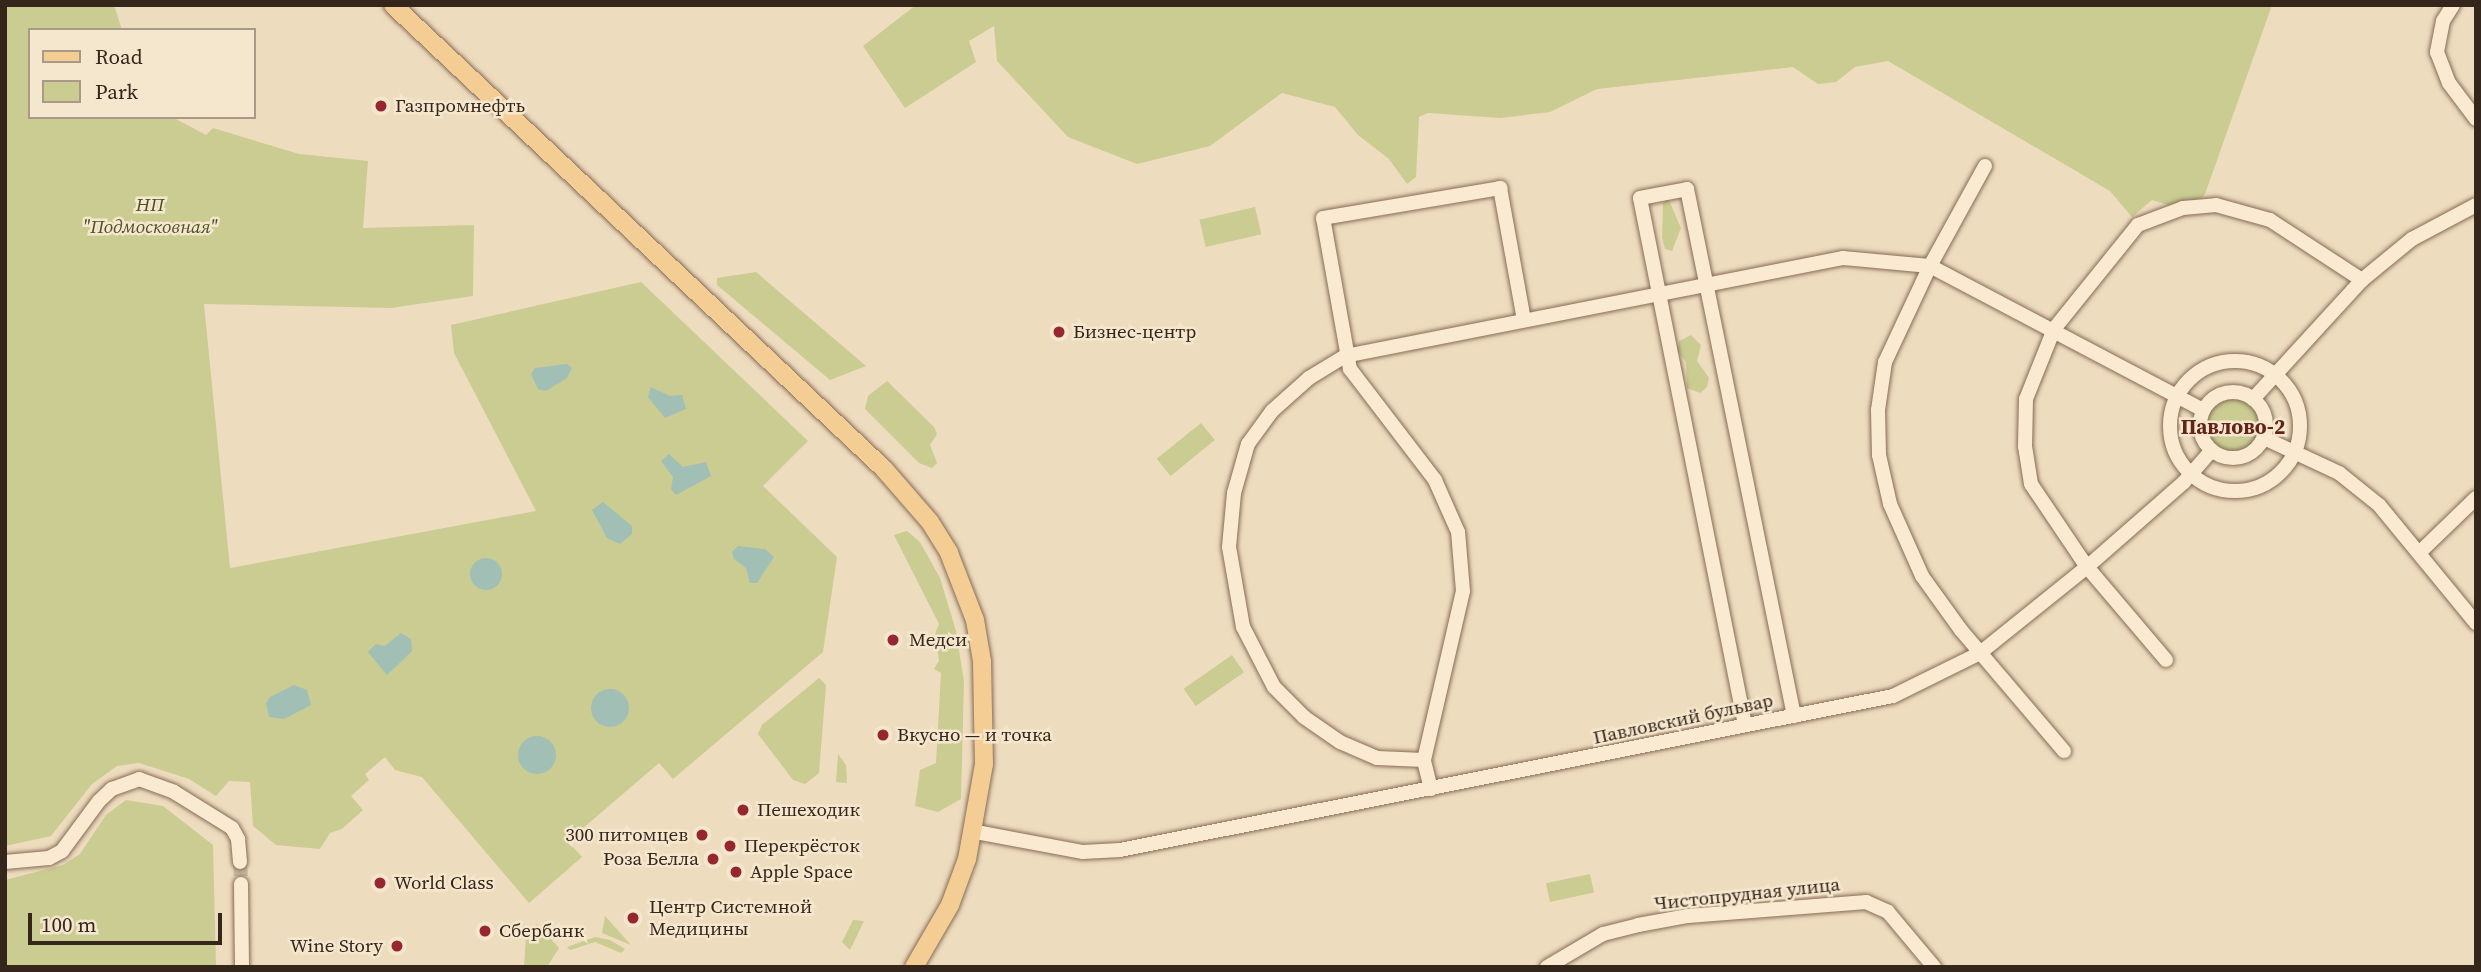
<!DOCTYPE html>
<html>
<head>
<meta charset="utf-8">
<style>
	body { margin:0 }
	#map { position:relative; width:2481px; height:972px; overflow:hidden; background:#eedcbe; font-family:"Source Serif 4",serif }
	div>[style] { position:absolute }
	.green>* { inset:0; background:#cacc92; transform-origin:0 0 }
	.round { border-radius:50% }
	.water>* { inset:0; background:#a1bfb4 }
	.minor-tunnel>* { height:14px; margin-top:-7px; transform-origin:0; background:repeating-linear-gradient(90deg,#c9b89d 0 14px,transparent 0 21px) }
	.roads { filter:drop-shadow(0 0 2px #866c56) drop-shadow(0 0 2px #866c56) }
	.minor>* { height:14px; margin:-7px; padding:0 7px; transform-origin:7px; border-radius:7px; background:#f9ead1 }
	.minor>.ring { margin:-7px; padding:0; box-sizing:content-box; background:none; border:14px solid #f9ead1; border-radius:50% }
	.major>* { height:18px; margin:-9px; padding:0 9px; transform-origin:9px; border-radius:9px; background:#f3cd94 }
	.dots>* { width:19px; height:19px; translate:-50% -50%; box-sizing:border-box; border:4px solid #f5e7cd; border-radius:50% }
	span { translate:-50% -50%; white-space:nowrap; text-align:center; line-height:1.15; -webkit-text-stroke:5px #f5e7cd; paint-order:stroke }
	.poi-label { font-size:19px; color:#35261b }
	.left { translate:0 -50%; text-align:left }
	.right { translate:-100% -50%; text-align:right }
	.park-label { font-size:19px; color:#4a5222; font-style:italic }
	.street-label { font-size:19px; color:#35261b }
	.neighbourhood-label { font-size:21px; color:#62231a; font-weight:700 }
	.frame { position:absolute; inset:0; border:7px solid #35261b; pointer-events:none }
	.legend { position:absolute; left:28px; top:28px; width:228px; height:91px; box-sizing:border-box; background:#f5e7cd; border:2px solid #a89a86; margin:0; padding:9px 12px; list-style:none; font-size:21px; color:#35261b }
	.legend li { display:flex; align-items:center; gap:14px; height:35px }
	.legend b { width:35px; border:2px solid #a89a86 }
	.scale { position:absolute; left:28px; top:913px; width:194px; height:32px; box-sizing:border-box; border:4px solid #35261b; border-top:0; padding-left:9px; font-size:21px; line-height:24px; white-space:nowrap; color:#35261b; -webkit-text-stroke:5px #f5e7cd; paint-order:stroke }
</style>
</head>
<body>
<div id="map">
	<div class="green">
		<div style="clip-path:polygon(5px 5px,114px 5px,122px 30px,30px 30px,30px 117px,172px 117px,206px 135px,213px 128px,299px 154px,368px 161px,363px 228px,474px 225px,473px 296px,391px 308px,204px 304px,230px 568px,536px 511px,454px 353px,451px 325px,641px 282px,808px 441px,763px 486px,837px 557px,823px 652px,673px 779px,659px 763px,568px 841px,582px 857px,529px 903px,422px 777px,395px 770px,385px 757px,365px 774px,369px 780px,351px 796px,363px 810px,342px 829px,330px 833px,320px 849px,276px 845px,253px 826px,250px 782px,229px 781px,216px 796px,189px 779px,139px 763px,117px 766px,92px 784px,51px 836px,5px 846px)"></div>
		<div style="clip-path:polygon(916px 5px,2272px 5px,2205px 194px,2196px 205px,2171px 206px,2152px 200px,2132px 217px,2110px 191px,1888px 61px,1855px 67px,1836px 82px,1818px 84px,1793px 67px,1597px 89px,1550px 112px,1500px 118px,1428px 113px,1419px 117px,1416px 177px,1407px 184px,1389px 159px,1358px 135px,1335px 107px,1282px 93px,1210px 146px,1137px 164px,1068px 137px,997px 61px,994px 26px,969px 41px,976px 62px,905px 108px,863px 46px)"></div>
		<div style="clip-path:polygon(1668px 198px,1681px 228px,1672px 251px,1665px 249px,1662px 238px,1663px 203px)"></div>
		<div style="left:1255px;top:207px;width:28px;height:57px;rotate:77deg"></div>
		<div style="clip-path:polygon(756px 272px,866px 366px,830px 380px,717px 285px,717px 278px)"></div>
		<div style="clip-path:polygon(1691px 335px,1701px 345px,1697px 361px,1709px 378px,1707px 387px,1700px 393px,1687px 388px,1686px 362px,1677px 351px,1679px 341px)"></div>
		<div style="clip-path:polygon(887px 381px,934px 427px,937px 434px,930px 445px,937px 463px,932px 468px,919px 463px,865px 409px,868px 396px)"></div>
		<div class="round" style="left:2206px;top:399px;width:54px;height:54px"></div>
		<div style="left:1201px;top:423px;width:22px;height:57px;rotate:51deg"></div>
		<div style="clip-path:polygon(907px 531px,920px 542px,940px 578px,956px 631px,964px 682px,961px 799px,938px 812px,915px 806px,920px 770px,936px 763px,941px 673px,934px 669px,939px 661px,935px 634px,939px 624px,894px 535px)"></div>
		<div style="left:1232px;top:655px;width:21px;height:59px;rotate:55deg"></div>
		<div style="clip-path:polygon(819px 678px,826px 685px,819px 773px,805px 784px,793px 780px,758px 734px,762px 725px)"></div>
		<div style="clip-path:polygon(838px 754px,846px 765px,847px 783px,836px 782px)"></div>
		<div style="clip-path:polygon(126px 800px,163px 806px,213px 845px,216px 967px,5px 967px,5px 880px,63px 865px,80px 854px,106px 815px)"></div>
		<div style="left:1590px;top:874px;width:19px;height:45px;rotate:78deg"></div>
		<div style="clip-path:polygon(605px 916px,631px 945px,602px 933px)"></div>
		<div style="clip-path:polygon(853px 920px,864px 921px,850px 950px,842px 942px)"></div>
		<div style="clip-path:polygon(537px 924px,559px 948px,547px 967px,524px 967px,526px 935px)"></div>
		<div style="clip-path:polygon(595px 937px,610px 940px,625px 949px,621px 953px,595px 942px,570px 950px,567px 947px)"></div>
	</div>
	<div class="water">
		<div style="clip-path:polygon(567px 364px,572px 368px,567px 378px,546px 391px,538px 389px,531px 374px,535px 368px)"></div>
		<div style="clip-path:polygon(651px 387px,670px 396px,682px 395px,686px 409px,665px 418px,648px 397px)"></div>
		<div style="clip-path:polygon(669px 454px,683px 467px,706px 462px,711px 476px,676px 495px,671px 489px,673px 477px,661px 461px)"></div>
		<div style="clip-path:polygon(603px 502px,632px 526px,632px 534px,620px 544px,607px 538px,592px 510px)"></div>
		<div style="clip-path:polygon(738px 546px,765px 549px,774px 557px,757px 583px,750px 583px,746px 568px,734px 559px,732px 552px)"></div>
		<div class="round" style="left:470px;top:558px;width:32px;height:32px"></div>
		<div style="clip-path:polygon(401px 633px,411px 639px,412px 651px,387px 675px,368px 652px,376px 644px,385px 646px)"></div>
		<div style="clip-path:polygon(294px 685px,307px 690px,311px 705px,284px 719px,269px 717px,266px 703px,270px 697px)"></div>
		<div class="round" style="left:591px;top:689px;width:38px;height:38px"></div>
		<div class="round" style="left:518px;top:736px;width:38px;height:38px"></div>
	</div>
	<div class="minor-tunnel">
		<div style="left:240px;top:862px;width:22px;rotate:87deg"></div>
	</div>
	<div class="roads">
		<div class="minor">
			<div style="left:2453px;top:5px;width:19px;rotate:122deg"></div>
			<div style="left:2443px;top:21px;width:32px;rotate:101deg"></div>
			<div style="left:2437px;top:52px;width:33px;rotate:69deg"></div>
			<div style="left:2449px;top:83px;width:45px;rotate:53.1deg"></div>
			<div style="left:1985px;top:166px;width:114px;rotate:118.8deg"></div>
			<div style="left:1930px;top:266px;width:106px;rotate:115.1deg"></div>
			<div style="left:1885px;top:362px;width:49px;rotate:98.3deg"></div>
			<div style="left:1878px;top:410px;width:45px;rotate:88.7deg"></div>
			<div style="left:1879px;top:455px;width:50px;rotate:77.3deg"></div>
			<div style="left:1890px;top:504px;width:79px;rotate:66deg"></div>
			<div style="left:1922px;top:576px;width:67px;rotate:54.2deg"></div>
			<div style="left:1961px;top:630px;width:159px;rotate:49.6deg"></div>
			<div class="ring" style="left:2170px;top:361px;width:116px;height:116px"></div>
			<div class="ring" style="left:2200px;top:392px;width:52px;height:52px"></div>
			<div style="left:2253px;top:399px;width:161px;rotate:-47.5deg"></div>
			<div style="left:2362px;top:280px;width:65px;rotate:-39.4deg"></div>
			<div style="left:2412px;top:239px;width:72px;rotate:-28deg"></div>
			<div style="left:2264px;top:438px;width:83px;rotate:25deg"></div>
			<div style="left:2339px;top:473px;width:51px;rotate:38.7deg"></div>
			<div style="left:2379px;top:505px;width:153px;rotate:50.6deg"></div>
			<div style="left:2419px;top:553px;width:79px;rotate:-44deg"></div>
			<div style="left:2166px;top:660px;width:122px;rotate:-130.3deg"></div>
			<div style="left:2087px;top:567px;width:100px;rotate:-124deg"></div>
			<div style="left:2031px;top:484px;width:37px;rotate:-99deg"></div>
			<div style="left:2025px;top:447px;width:48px;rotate:-88.8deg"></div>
			<div style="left:2026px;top:399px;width:75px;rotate:-68.2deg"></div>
			<div style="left:2054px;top:329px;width:134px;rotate:-51.1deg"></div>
			<div style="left:2138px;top:225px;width:48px;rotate:-20.7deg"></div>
			<div style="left:2183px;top:208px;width:33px;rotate:-5deg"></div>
			<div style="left:2216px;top:205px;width:56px;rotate:15.5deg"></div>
			<div style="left:2270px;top:220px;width:110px;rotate:33.1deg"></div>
			<div style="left:1745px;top:725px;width:537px;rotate:-101.27deg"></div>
			<div style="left:1640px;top:198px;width:48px;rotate:-10.8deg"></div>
			<div style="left:1687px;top:189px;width:538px;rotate:78.52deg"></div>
			<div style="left:1424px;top:760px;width:47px;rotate:-177.6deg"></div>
			<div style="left:1377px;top:758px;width:40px;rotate:-156.6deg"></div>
			<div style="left:1340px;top:742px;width:44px;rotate:-145.2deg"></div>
			<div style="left:1304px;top:717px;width:42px;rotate:-135deg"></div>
			<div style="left:1274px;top:687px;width:68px;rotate:-117.3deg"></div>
			<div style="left:1243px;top:627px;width:81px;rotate:-99.9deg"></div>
			<div style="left:1229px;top:547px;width:54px;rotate:-84.7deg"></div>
			<div style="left:1234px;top:493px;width:51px;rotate:-74.1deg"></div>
			<div style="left:1248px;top:444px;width:41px;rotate:-54deg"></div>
			<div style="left:1272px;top:411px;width:50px;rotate:-41.7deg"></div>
			<div style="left:1309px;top:378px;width:42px;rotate:-31.4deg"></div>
			<div style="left:1345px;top:356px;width:508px;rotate:-11.13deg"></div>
			<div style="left:1843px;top:258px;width:87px;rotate:5.3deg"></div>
			<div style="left:1930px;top:266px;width:309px;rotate:27.8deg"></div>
			<div style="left:1431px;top:789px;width:30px;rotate:-104deg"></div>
			<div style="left:1424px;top:760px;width:173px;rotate:-77deg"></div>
			<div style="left:1463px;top:591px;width:59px;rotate:-94.8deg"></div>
			<div style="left:1458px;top:532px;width:57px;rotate:-113.9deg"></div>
			<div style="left:1435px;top:480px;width:140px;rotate:-127.4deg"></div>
			<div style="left:1350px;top:369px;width:153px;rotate:-100.1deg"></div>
			<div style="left:1323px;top:218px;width:180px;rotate:-9.6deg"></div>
			<div style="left:1500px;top:188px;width:134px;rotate:79.7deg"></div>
			<div style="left:976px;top:832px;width:109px;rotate:10.6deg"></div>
			<div style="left:1083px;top:852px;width:37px;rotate:-3deg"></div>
			<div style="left:1120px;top:850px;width:788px;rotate:-11.27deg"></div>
			<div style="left:1893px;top:696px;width:97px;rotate:-26.3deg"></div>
			<div style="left:1980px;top:653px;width:137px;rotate:-38.8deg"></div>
			<div style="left:2087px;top:567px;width:129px;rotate:-41.2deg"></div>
			<div style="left:2184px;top:482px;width:41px;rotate:-48.9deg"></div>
			<div style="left:5px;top:862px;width:44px;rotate:-5.2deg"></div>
			<div style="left:49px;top:858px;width:15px;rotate:-28deg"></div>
			<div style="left:62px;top:851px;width:62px;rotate:-53.5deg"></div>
			<div style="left:99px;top:801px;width:18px;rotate:-43deg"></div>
			<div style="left:112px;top:789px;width:29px;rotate:-20deg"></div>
			<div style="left:139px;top:779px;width:37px;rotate:20deg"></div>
			<div style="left:174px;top:792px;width:68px;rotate:31.8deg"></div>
			<div style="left:232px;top:828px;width:13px;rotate:61deg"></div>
			<div style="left:238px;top:839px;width:23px;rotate:85deg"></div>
			<div style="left:241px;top:884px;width:83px;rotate:89.3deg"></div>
			<div style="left:1547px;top:967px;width:65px;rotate:-30.5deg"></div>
			<div style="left:1603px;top:934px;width:36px;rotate:-14deg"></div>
			<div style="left:1638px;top:925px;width:51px;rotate:-10.2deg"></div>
			<div style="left:1688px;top:916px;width:179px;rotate:-4.5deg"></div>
			<div style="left:1866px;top:902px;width:24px;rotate:24deg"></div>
			<div style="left:1888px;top:912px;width:72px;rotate:50.1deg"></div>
		</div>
		<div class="major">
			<div style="left:393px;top:5px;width:676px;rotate:43.38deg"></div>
			<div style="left:884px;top:469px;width:70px;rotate:49deg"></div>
			<div style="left:930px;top:522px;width:36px;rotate:58deg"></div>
			<div style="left:949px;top:553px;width:72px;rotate:68.8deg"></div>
			<div style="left:975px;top:620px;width:42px;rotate:80.3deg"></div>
			<div style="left:982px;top:661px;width:103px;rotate:88.9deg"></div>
			<div style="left:984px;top:764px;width:97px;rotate:100.1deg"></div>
			<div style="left:967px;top:859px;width:49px;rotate:110.3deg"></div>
			<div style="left:950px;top:905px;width:72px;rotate:120.1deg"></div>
		</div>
	</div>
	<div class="dots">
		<div style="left:381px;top:106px;background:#962630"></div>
		<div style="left:1059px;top:332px;background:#962630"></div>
		<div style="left:893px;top:640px;background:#962630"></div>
		<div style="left:883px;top:735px;background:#962630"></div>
		<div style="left:743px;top:810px;background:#962630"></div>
		<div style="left:702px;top:835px;background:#962630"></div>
		<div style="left:730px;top:846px;background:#962630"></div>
		<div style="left:713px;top:859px;background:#962630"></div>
		<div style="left:736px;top:872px;background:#962630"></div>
		<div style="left:380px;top:883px;background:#962630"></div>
		<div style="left:633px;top:918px;background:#962630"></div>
		<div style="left:485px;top:931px;background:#962630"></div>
		<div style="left:397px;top:946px;background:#962630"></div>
	</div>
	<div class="poi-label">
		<span class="left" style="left:395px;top:106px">Газпромнефть</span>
		<span class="left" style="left:1073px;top:332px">Бизнес-центр</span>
		<span class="left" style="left:909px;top:640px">Медси</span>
		<span class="left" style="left:897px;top:735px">Вкусно — и точка</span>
		<span class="left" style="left:757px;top:810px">Пешеходик</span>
		<span class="right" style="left:688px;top:835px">300 питомцев</span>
		<span class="left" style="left:744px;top:846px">Перекрёсток</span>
		<span class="right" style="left:699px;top:859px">Роза Белла</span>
		<span class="left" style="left:750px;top:872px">Apple Space</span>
		<span class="left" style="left:394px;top:883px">World Class</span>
		<span class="left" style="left:649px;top:918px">Центр Системной<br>Медицины</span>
		<span class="left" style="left:499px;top:931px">Сбербанк</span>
		<span class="right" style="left:383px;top:946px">Wine Story</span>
	</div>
	<div class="park-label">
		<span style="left:150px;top:216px">НП<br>"Подмосковная"</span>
	</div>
	<div class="street-label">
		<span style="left:1683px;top:719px;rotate:-12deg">Павловский бульвар</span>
		<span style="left:1747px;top:894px;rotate:-6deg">Чистопрудная улица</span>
	</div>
	<div class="neighbourhood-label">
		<span style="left:2233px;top:427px">Павлово-2</span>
	</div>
	<div class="frame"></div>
	<ul class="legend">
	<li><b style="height:9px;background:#f3cd94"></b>Road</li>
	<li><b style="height:19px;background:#cacc92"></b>Park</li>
	</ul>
	<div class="scale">100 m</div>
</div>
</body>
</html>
